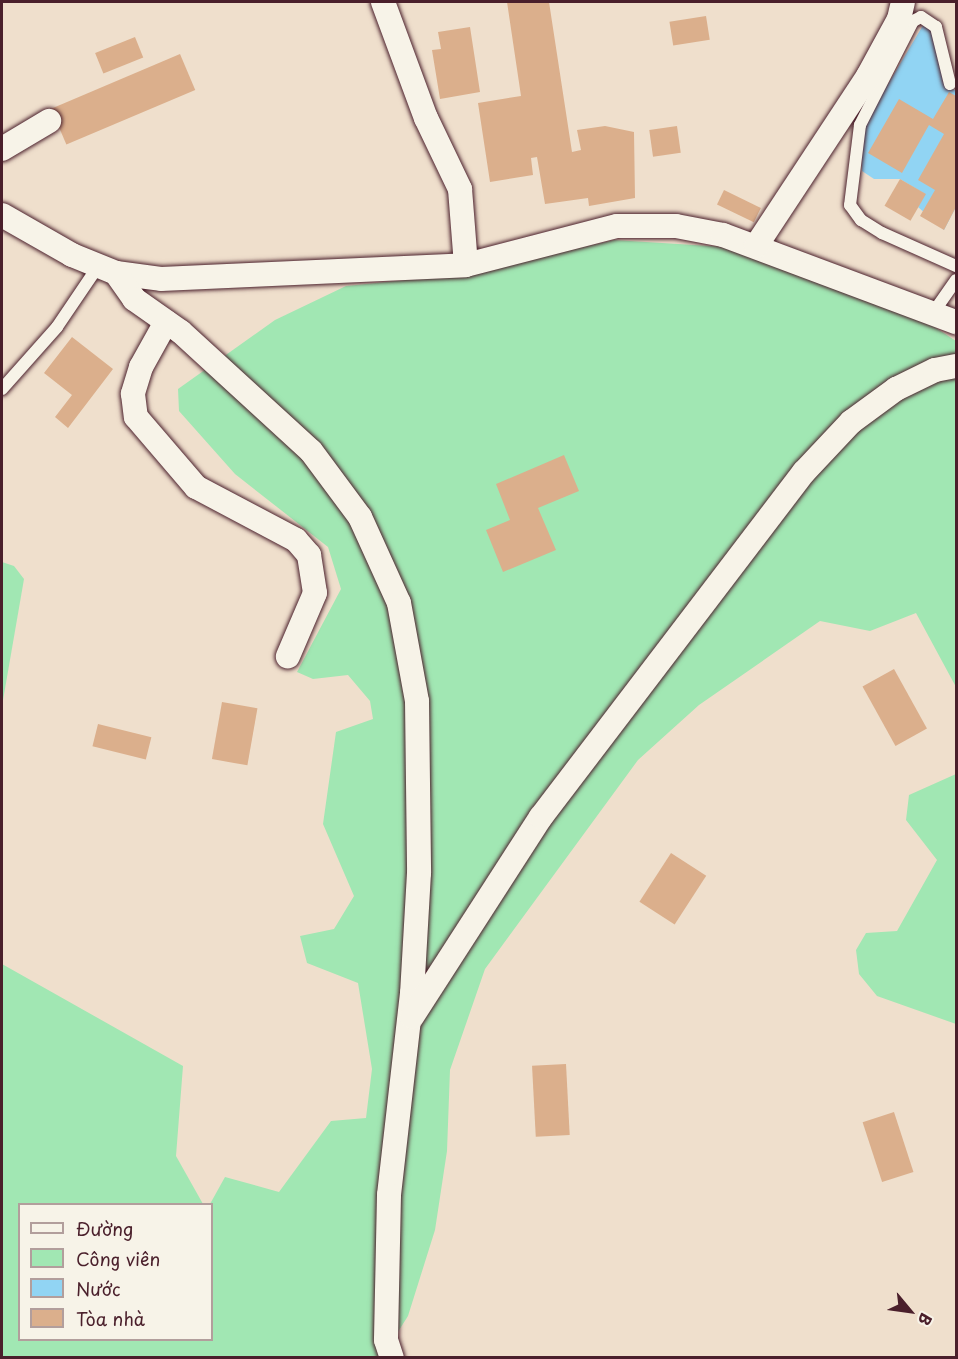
<!DOCTYPE html>
<html>
<head>
<meta charset="utf-8">
<style>
	body { margin:0 }
	#map { position:relative; width:958px; height:1359px; overflow:hidden; background:#efdfcc; font-family:"Playpen Sans",sans-serif }
	div>[style] { position:absolute }
	.green>* { inset:0; background:#a1e7b3 }
	.water>* { inset:0; background:#91d4f3 }
	.building>* { inset:0; background:#dbaf8c; transform-origin:0 0 }
	.roads { filter:drop-shadow(0 0 2px #4a1f2b) drop-shadow(0 0 2px #4a1f2b) }
	.service>* { height:12px; margin:-6px; padding:0 6px; transform-origin:6px; border-radius:6px; background:#f7f3e8 }
	.minor>* { height:24px; margin:-12px; padding:0 12px; transform-origin:12px; border-radius:12px; background:#f7f3e8 }
	span { translate:-50% -50%; white-space:nowrap; text-align:center; line-height:1.15; -webkit-text-stroke:5px #f7f3e8; paint-order:stroke }
	.frame { position:absolute; inset:0; border:3px solid #4a1f2b; pointer-events:none }
	.legend { position:absolute; left:18px; top:1203px; width:195px; height:138px; box-sizing:border-box; background:#f7f3e8; border:2px solid #b29e9c; margin:0; padding:8px 10px; list-style:none; font-size:18px; color:#4a1f2b }
	.legend li { display:flex; align-items:center; gap:12px; height:30px }
	.legend b { width:30px; border:2px solid #b29e9c }
	.north { position:absolute; left:880px; top:1281px; width:60px; height:60px; -webkit-text-stroke:4px #f7f3e8; paint-order:stroke; rotate:119deg; font-size:16px; font-weight:700; line-height:24px; text-align:center; color:#4a1f2b }
	.north::after { content:''; display:block; margin:auto; width:21px; height:27px; background:#4a1f2b; clip-path:polygon(50% 0,100% 100%,50% 72%,0 100%) }
</style>
</head>
<body>
<div id="map">
	<div class="green">
		<div style="clip-path:polygon(614px 240px,726px 247px,916px 315px,956px 341px,956px 687px,916px 613px,870px 631px,820px 621px,699px 705px,638px 760px,485px 969px,450px 1070px,447px 1151px,435px 1230px,408px 1316px,382px 1357px,2px 1357px,2px 964px,183px 1066px,176px 1156px,203px 1204px,20px 1204px,20px 1340px,212px 1340px,210px 1204px,225px 1177px,279px 1192px,331px 1121px,366px 1118px,372px 1069px,358px 983px,307px 963px,300px 936px,334px 929px,354px 896px,323px 824px,336px 732px,373px 719px,370px 701px,348px 675px,313px 679px,297px 672px,341px 589px,328px 547px,235px 474px,179px 411px,178px 389px,275px 320px,346px 286px,466px 274px)"></div>
		<div style="clip-path:polygon(2px 562px,14px 566px,24px 579px,2px 706px)"></div>
		<div style="clip-path:polygon(956px 774px,956px 1024px,877px 996px,859px 974px,856px 950px,866px 933px,897px 931px,937px 860px,906px 820px,909px 795px)"></div>
	</div>
	<div class="water">
		<div style="clip-path:polygon(925px 22px,934px 30px,946px 85px,956px 91px,956px 207px,944px 230px,918px 207px,925px 194px,900px 179px,874px 179px,862px 171px,860px 131px)"></div>
	</div>
	<div class="building">
		<div style="clip-path:polygon(507px 2px,549px 2px,572px 152px,581px 150px,577px 130px,605px 126px,634px 132px,635px 198px,589px 206px,588px 198px,545px 204px,537px 157px,531px 158px,533px 175px,490px 182px,478px 103px,521px 96px)"></div>
		<div style="left:706px;top:16px;width:24px;height:37px;rotate:81deg"></div>
		<div style="clip-path:polygon(470px 27px,480px 92px,440px 99px,432px 50px,441px 49px,438px 32px)"></div>
		<div style="left:135px;top:37px;width:22px;height:43px;rotate:68deg"></div>
		<div style="left:180px;top:54px;width:39px;height:140px;rotate:67deg"></div>
		<div style="clip-path:polygon(949px 92px,956px 96px,956px 207px,944px 230px,920px 216px,935px 190px,918px 180px,944px 134px,929px 125px,902px 173px,868px 153px,899px 99px,933px 119px)"></div>
		<div style="left:677px;top:126px;width:27px;height:28px;rotate:82deg"></div>
		<div style="left:900px;top:179px;width:30px;height:31px;rotate:30deg"></div>
		<div style="left:724px;top:190px;width:41px;height:16px;rotate:26deg"></div>
		<div style="clip-path:polygon(72px 337px,113px 369px,68px 428px,55px 417px,72px 395px,44px 373px)"></div>
		<div style="clip-path:polygon(564px 455px,579px 491px,538px 508px,556px 550px,503px 572px,486px 530px,510px 520px,496px 484px)"></div>
		<div style="left:894px;top:669px;width:68px;height:36px;rotate:61deg"></div>
		<div style="left:222px;top:702px;width:36px;height:58px;rotate:10deg"></div>
		<div style="left:98px;top:724px;width:55px;height:23px;rotate:14deg"></div>
		<div style="left:671px;top:853px;width:42px;height:58px;rotate:33deg"></div>
		<div style="left:566px;top:1064px;width:71px;height:34px;rotate:87deg"></div>
		<div style="left:894px;top:1112px;width:63px;height:33px;rotate:72deg"></div>
	</div>
	<div class="roads">
		<div class="service">
			<div style="left:950px;top:84px;width:59px;rotate:-103.8deg"></div>
			<div style="left:936px;top:27px;width:18px;rotate:-146deg"></div>
			<div style="left:921px;top:17px;width:9px;rotate:153deg"></div>
			<div style="left:913px;top:21px;width:117px;rotate:117deg"></div>
			<div style="left:860px;top:125px;width:81px;rotate:97.1deg"></div>
			<div style="left:850px;top:205px;width:19px;rotate:54deg"></div>
			<div style="left:861px;top:220px;width:25px;rotate:32deg"></div>
			<div style="left:882px;top:233px;width:81px;rotate:24deg"></div>
			<div style="left:933px;top:313px;width:40px;rotate:-55.1deg"></div>
			<div style="left:2px;top:389px;width:83px;rotate:-48.4deg"></div>
			<div style="left:57px;top:327px;width:75px;rotate:-55.9deg"></div>
		</div>
		<div class="minor">
			<div style="left:383px;top:2px;width:124px;rotate:69.7deg"></div>
			<div style="left:426px;top:118px;width:79px;rotate:64.4deg"></div>
			<div style="left:460px;top:189px;width:76px;rotate:85.5deg"></div>
			<div style="left:2px;top:149px;width:55px;rotate:-30.8deg"></div>
			<div style="left:2px;top:215px;width:81px;rotate:29.7deg"></div>
			<div style="left:72px;top:255px;width:48px;rotate:22.2deg"></div>
			<div style="left:116px;top:273px;width:45px;rotate:7.6deg"></div>
			<div style="left:161px;top:279px;width:305px;rotate:-2.6deg"></div>
			<div style="left:466px;top:265px;width:156px;rotate:-14.5deg"></div>
			<div style="left:617px;top:226px;width:59px"></div>
			<div style="left:676px;top:226px;width:48px;rotate:10.8deg"></div>
			<div style="left:723px;top:235px;width:249px;rotate:20.5deg"></div>
			<div style="left:756px;top:246px;width:204px;rotate:-56.6deg"></div>
			<div style="left:868px;top:76px;width:65px;rotate:-61.5deg"></div>
			<div style="left:899px;top:19px;width:17px;rotate:-77deg"></div>
			<div style="left:116px;top:273px;width:32px;rotate:55deg"></div>
			<div style="left:134px;top:299px;width:57px;rotate:35.1deg"></div>
			<div style="left:181px;top:332px;width:176px;rotate:42.5deg"></div>
			<div style="left:311px;top:451px;width:82px;rotate:53.4deg"></div>
			<div style="left:360px;top:517px;width:94px;rotate:65.6deg"></div>
			<div style="left:399px;top:603px;width:100px;rotate:79.6deg"></div>
			<div style="left:417px;top:701px;width:172px;rotate:89.3deg"></div>
			<div style="left:419px;top:873px;width:120px;rotate:93.3deg"></div>
			<div style="left:412px;top:993px;width:203px;rotate:96.5deg"></div>
			<div style="left:389px;top:1195px;width:145px;rotate:91.2deg"></div>
			<div style="left:386px;top:1340px;width:19px;rotate:72deg"></div>
			<div style="left:166px;top:322px;width:51px;rotate:119.1deg"></div>
			<div style="left:141px;top:367px;width:28px;rotate:107deg"></div>
			<div style="left:133px;top:394px;width:23px;rotate:83deg"></div>
			<div style="left:136px;top:417px;width:92px;rotate:49.4deg"></div>
			<div style="left:196px;top:487px;width:113px;rotate:27.9deg"></div>
			<div style="left:296px;top:540px;width:20px;rotate:49deg"></div>
			<div style="left:309px;top:555px;width:38px;rotate:81deg"></div>
			<div style="left:315px;top:593px;width:69px;rotate:113.2deg"></div>
			<div style="left:412px;top:1017px;width:238px;rotate:-57.2deg"></div>
			<div style="left:541px;top:817px;width:434px;rotate:-52.7deg"></div>
			<div style="left:804px;top:472px;width:69px;rotate:-46.8deg"></div>
			<div style="left:851px;top:422px;width:56px;rotate:-36.3deg"></div>
			<div style="left:896px;top:389px;width:43px;rotate:-26deg"></div>
			<div style="left:935px;top:370px;width:21px;rotate:-11deg"></div>
		</div>
	</div>
	<div class="frame"></div>
	<ul class="legend">
	<li><b style="height:8px;background:#f7f3e8"></b>Đường</li>
	<li><b style="height:16px;background:#a1e7b3"></b>Công viên</li>
	<li><b style="height:16px;background:#91d4f3"></b>Nước</li>
	<li><b style="height:16px;background:#dbaf8c"></b>Tòa nhà</li>
	</ul>
	<div class="north">B</div>
</div>
</body>
</html>
